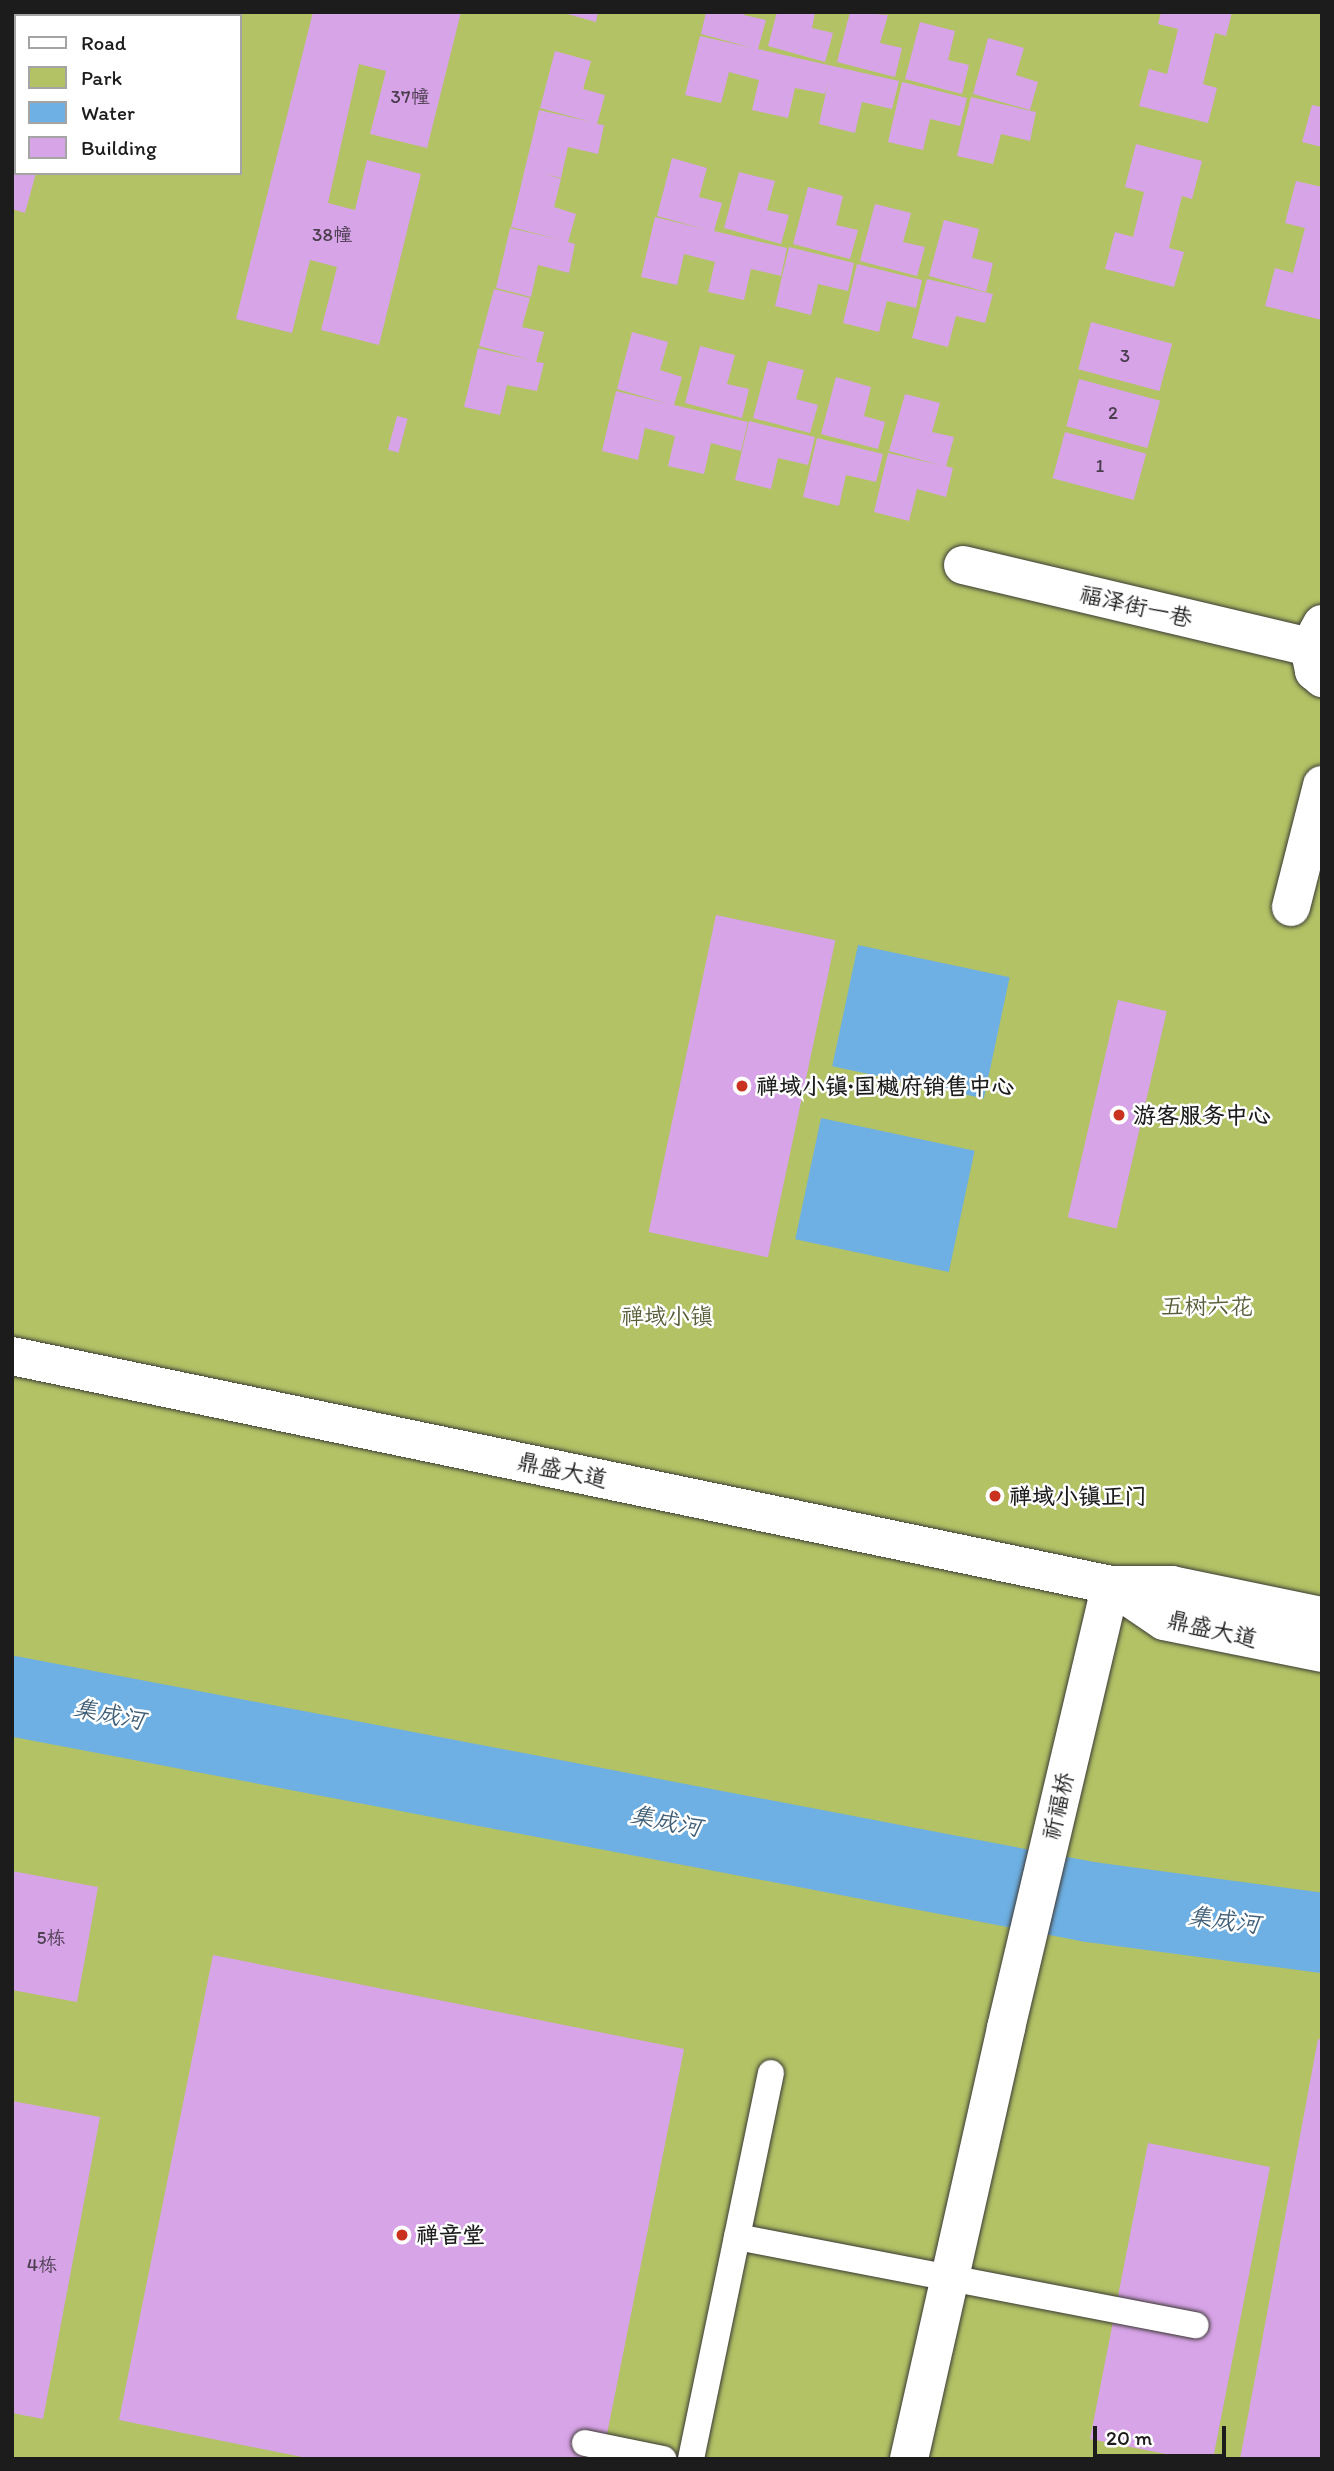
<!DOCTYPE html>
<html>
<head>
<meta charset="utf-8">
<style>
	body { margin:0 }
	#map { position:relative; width:1334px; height:2471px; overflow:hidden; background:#f2dfc2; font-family:Itim,"LXGW WenKai TC",sans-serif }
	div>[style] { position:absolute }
	.green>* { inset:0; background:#b2c265 }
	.water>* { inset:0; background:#6eb0e3; transform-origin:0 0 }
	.river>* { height:80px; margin:-40px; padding:0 40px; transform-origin:40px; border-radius:40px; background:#6eb0e3 }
	.building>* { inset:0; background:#d8a4e8; transform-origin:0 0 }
	.roads { filter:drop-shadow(0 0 2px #3c3935) drop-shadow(0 0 2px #3c3935) }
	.service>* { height:26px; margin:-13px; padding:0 13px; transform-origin:13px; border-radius:13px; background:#fff }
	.minor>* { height:38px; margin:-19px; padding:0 19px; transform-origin:19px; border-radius:19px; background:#fff }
	.tertiary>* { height:38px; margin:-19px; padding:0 19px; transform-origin:19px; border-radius:19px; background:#fff }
	.dots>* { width:19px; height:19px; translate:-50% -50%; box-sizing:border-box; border:4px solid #fff; border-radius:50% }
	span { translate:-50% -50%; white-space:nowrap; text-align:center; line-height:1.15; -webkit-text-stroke:5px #fff; paint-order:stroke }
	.number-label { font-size:19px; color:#4b3e4f }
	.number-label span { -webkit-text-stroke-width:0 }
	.street-label { font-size:23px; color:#1c1c1c }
	.poi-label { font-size:23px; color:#1c1c1c; font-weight:700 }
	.left { translate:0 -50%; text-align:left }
	.park-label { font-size:23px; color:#585e39 }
	.water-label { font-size:24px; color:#415f76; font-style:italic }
	.frame { position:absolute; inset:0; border:14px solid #1c1c1c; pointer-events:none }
	.legend { position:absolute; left:14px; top:14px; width:228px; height:161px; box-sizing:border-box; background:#fff; border:2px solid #a4a4a4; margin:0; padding:9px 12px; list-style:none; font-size:21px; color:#1c1c1c }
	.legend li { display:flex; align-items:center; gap:14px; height:35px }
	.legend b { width:35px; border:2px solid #a4a4a4 }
	.scale { position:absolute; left:1093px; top:2426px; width:133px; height:32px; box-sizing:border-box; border:4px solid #1c1c1c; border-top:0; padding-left:9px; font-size:21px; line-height:24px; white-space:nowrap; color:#1c1c1c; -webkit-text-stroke:5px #fff; paint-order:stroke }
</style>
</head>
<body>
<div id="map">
	<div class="green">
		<div style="clip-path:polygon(evenodd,12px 12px,1322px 12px,1322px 2459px,12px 2459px,12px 12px,16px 16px,240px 16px,240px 173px,16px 173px,16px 16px)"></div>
	</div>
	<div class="water">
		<div style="left:858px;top:945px;width:155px;height:124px;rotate:12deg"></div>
		<div style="left:821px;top:1118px;width:157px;height:124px;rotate:12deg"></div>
	</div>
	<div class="river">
		<div style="left:12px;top:1696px;width:1098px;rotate:10.82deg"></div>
		<div style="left:1090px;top:1902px;width:234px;rotate:7.6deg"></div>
	</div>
	<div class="building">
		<div style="clip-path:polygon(313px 12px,461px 12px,427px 148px,370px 134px,386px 71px,359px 64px,328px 203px,355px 210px,367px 160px,421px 174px,379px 345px,321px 330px,337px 267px,310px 260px,292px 333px,236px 319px)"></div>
		<div style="clip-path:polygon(560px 12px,598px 12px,596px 22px)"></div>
		<div style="clip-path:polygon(706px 12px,745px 12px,744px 15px,766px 20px,758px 49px,899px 81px,892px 109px,862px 102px,855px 133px,819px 124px,828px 83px,825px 94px,795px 88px,788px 118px,752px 110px,759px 80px,729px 72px,721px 103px,685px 95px,700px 36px,753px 48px,701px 34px)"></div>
		<div style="clip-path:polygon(777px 12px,815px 12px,812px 28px,833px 33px,825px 62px,768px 46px)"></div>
		<div style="clip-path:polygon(850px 12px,888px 15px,880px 43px,902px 48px,895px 77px,837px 62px)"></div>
		<div style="clip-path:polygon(1161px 12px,1232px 12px,1226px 36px,1215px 33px,1203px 84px,1217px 88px,1208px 123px,1139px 106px,1149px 69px,1167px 74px,1178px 29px,1158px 24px)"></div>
		<div style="clip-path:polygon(920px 22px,955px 31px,948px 60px,969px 65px,962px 94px,905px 79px)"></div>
		<div style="clip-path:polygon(15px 32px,16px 173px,36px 173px,25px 213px,12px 209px,12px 42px)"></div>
		<div style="clip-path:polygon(988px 38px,1024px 48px,1016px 75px,1038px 82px,1030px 110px,973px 94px)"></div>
		<div style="clip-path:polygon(555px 51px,591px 61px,583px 89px,605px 95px,597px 124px,604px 125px,598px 154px,568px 147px,561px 178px,546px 174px,561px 179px,554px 207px,576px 214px,568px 242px,575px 244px,569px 273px,538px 265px,531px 297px,496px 288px,510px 228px,562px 240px,511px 227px,539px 110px,592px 122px,540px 108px)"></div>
		<div style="clip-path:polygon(902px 82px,967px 98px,960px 126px,930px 119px,923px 150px,888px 142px)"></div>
		<div style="clip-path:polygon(971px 97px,1036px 112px,1030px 141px,1001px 134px,993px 164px,957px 156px)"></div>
		<div style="clip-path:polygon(1312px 105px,1322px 107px,1322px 147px,1302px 142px)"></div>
		<div style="clip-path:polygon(1136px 144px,1202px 161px,1192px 199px,1182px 196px,1169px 248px,1184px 252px,1174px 287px,1105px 269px,1115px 232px,1133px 237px,1144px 192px,1125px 187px)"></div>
		<div style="clip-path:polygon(672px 158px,707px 168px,699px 197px,722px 203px,714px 231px,787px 248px,781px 276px,751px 269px,744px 300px,708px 292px,715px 262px,684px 254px,677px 285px,641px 277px,655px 217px,708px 230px,657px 216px)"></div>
		<div style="clip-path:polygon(739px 172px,775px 181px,767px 210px,789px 215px,781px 244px,724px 228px)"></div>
		<div style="clip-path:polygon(1296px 181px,1322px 187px,1322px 320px,1265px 306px,1275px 268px,1293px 273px,1305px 228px,1285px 223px)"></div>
		<div style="clip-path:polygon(808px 187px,843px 196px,836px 225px,858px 230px,850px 259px,793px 244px)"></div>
		<div style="clip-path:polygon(875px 204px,911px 213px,903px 242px,925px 247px,917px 276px,860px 261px)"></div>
		<div style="clip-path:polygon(944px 220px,979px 229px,972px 258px,993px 263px,986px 292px,929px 276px)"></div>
		<div style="clip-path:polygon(789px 247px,854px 263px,848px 291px,818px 284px,811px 315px,775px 306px)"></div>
		<div style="clip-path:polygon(857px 264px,922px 280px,916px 308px,887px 301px,879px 332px,843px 323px)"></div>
		<div style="clip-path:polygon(927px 279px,993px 294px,985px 323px,956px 316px,948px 347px,912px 338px)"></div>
		<div style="clip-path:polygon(494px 289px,530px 298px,522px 327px,544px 332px,536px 362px,544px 363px,537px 391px,507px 385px,500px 415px,464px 407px,478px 348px,531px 360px,479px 346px)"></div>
		<div style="left:1091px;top:322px;width:84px;height:49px;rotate:15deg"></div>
		<div style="clip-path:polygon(632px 332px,668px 342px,660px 370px,682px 377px,674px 405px,748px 422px,741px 451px,711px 443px,704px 474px,668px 466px,675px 436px,645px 428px,638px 460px,602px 451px,616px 391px,669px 404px,617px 389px)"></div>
		<div style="clip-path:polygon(700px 346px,735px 355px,727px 384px,749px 389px,742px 418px,685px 403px)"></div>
		<div style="clip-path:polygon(768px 361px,804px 370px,796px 399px,818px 405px,810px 433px,753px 418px)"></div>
		<div style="clip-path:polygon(836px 377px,871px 387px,864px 416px,885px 422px,878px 449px,821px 434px)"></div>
		<div style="left:1079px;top:379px;width:84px;height:49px;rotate:15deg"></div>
		<div style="clip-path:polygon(905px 394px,940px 403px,932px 432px,954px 437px,946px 466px,953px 468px,946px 497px,917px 489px,909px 521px,874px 512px,888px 453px,940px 465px,889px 451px)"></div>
		<div style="left:397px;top:416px;width:11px;height:35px;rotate:15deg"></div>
		<div style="clip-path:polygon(749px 421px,815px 437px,808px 465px,778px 458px,771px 489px,735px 480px)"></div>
		<div style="left:1065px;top:432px;width:84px;height:48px;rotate:15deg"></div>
		<div style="clip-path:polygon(817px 438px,883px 454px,876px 482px,846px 475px,839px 506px,803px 497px)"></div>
		<div style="left:716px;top:915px;width:122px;height:324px;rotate:12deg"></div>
		<div style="left:1118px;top:1000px;width:50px;height:223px;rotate:13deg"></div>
		<div style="clip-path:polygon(12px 1871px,98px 1887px,77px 2002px,12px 1990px)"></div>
		<div style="clip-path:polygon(213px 1955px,684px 2049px,602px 2459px,312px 2459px,119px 2420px)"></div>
		<div style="clip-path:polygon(1318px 2039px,1322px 2040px,1322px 2459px,1240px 2459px)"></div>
		<div style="clip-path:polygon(12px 2101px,100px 2117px,43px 2419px,12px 2413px)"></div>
		<div style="clip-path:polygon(1148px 2143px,1270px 2167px,1213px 2459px,1191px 2459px,1090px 2439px)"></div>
	</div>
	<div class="roads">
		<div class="service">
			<div style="left:737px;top:2237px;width:467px;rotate:10.9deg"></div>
			<div style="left:585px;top:2443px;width:80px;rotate:11.6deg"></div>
			<div style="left:691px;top:2459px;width:394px;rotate:-78.3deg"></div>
		</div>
		<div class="minor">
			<div style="left:963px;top:565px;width:356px;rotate:13.3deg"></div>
			<div style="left:1322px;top:624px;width:26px;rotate:119deg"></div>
			<div style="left:1309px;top:647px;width:25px;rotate:78deg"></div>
			<div style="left:1314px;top:671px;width:11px;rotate:41deg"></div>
			<div style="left:1291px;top:907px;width:126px;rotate:-75.7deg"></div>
		</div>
		<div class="tertiary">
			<div style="left:12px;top:1356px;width:1123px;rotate:11.77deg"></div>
			<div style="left:1111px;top:1585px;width:61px"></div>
			<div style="left:1172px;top:1585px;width:153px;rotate:11.7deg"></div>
			<div style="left:1111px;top:1585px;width:64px;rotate:34.2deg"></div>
			<div style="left:1164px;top:1621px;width:161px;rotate:11.4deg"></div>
			<div style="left:909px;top:2459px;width:442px;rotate:-77.3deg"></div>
			<div style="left:1006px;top:2028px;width:455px;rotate:-76.7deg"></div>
		</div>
	</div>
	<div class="dots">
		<div style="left:742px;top:1086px;background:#c8321e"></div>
		<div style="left:1119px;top:1115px;background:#c8321e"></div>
		<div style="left:995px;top:1496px;background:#c8321e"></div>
		<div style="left:402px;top:2235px;background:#c8321e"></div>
	</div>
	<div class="number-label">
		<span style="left:410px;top:97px">37幢</span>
		<span style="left:332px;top:235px">38幢</span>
		<span style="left:1125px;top:356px">3</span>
		<span style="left:1113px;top:413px">2</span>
		<span style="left:1100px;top:466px">1</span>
		<span style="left:51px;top:1938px">5栋</span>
		<span style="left:42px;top:2265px">4栋</span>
	</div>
	<div class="street-label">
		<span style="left:1136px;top:606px;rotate:13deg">福泽街一巷</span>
		<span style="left:562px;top:1470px;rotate:12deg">鼎盛大道</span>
		<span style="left:1212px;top:1629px;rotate:13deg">鼎盛大道</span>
		<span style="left:1058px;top:1806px;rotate:-77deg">祈福桥</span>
	</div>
	<div class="poi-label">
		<span class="left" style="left:756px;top:1086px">禅域小镇·国樾府销售中心</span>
		<span class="left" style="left:1133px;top:1115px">游客服务中心</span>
		<span class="left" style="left:1009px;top:1496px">禅域小镇正门</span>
		<span class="left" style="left:416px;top:2235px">禅音堂</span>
	</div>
	<div class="park-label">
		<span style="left:1207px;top:1306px">五树六花</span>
		<span style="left:667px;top:1316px">禅域小镇</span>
	</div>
	<div class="water-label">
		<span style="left:109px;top:1714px;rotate:11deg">集成河</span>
		<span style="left:666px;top:1821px;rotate:11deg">集成河</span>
		<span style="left:1224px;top:1920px;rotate:7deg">集成河</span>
	</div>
	<div class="frame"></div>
	<ul class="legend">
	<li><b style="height:9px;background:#fff"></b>Road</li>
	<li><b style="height:19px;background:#b2c265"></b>Park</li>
	<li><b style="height:19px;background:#6eb0e3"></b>Water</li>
	<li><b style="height:19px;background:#d8a4e8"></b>Building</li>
	</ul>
	<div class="scale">20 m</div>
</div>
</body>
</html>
